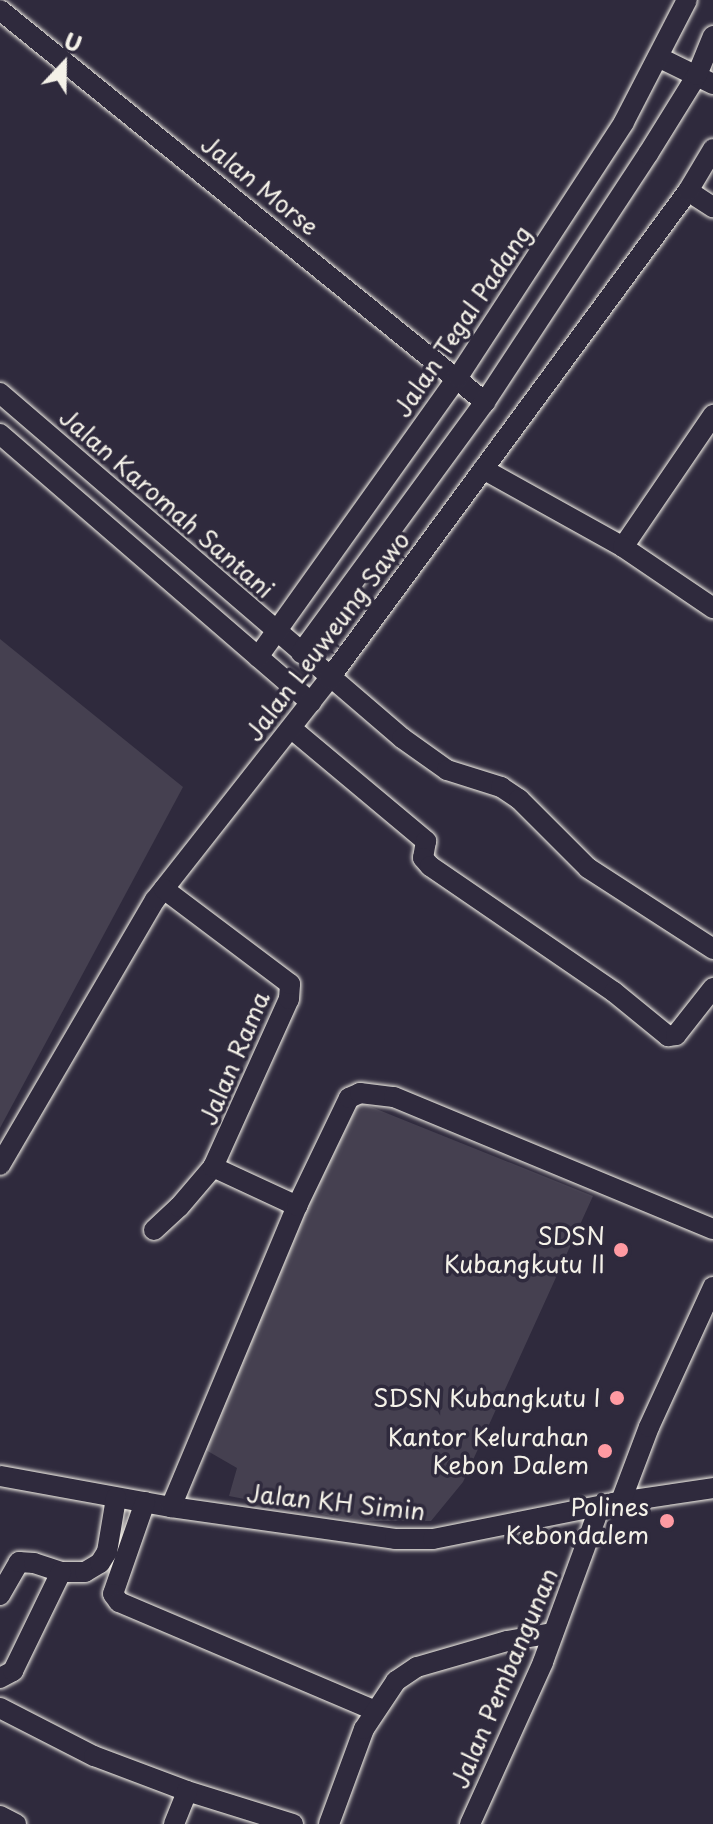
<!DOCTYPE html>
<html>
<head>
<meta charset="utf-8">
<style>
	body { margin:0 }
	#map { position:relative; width:713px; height:1824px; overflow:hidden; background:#2f2a3d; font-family:"Playpen Sans",sans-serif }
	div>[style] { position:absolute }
	.green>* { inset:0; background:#454050 }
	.roads { filter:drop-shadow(0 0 2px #f4f1e8) drop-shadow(0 0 2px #f4f1e8) }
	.minor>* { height:20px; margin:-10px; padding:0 10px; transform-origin:10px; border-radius:10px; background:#2f2a3d }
	.dots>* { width:22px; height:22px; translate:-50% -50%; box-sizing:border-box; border:4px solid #2f2a3d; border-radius:50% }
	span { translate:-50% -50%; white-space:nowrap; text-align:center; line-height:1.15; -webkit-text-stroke:7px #2f2a3d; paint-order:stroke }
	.street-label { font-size:24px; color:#f4f1e8 }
	.poi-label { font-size:24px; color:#f4f1e8 }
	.right { translate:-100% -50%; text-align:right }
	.north { position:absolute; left:24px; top:24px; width:80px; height:80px; -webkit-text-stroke:6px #2f2a3d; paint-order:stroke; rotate:22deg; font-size:22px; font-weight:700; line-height:32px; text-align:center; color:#f4f1e8 }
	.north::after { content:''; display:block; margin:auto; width:28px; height:36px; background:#f4f1e8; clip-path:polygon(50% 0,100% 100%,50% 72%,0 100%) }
</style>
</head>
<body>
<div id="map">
	<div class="green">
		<div style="clip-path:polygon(0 639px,183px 787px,0 1128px)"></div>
		<div style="clip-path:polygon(359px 1102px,593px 1196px,463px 1482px,431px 1521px,357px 1521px,229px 1496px,237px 1468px,192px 1442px)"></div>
	</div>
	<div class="roads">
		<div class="minor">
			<div style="left:0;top:10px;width:624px;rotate:38.95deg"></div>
			<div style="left:660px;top:58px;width:59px;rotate:26.1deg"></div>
			<div style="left:688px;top:191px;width:30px;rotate:33deg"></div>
			<div style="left:0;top:393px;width:530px;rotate:40.64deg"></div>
			<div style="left:402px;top:738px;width:55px;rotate:35.4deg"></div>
			<div style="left:447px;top:770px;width:57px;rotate:17.5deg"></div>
			<div style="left:501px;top:787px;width:22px;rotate:34deg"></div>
			<div style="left:519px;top:799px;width:98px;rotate:45deg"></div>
			<div style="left:588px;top:868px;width:149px;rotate:32.9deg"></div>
			<div style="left:0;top:434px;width:411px;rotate:40.8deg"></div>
			<div style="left:483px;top:469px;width:160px;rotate:29.1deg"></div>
			<div style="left:623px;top:547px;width:160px;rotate:-55.7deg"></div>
			<div style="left:623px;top:547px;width:109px;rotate:34.1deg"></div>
			<div style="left:301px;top:653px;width:311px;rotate:-53.8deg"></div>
			<div style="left:485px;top:402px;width:297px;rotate:-56.7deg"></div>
			<div style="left:648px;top:154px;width:93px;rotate:-58.2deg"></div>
			<div style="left:697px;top:75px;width:42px;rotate:-67.7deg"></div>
			<div style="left:258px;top:657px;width:344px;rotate:-54.5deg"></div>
			<div style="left:458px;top:377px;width:304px;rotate:-56.9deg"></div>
			<div style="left:624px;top:122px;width:137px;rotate:-62.7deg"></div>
			<div style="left:292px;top:729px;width:175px;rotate:39.9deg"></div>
			<div style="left:426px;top:841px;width:17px;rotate:100deg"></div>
			<div style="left:423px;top:858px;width:11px;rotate:49deg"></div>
			<div style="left:430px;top:866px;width:223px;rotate:34.4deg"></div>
			<div style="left:614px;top:992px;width:70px;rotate:39.2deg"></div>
			<div style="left:668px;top:1036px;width:8px;rotate:-7deg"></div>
			<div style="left:676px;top:1035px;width:60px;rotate:-51.8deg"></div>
			<div style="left:0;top:1165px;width:307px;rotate:-59.7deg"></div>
			<div style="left:155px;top:900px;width:281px;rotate:-51.8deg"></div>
			<div style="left:329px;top:679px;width:606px;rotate:-53.66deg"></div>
			<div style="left:688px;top:191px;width:49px;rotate:-59.2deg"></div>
			<div style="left:213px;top:1167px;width:93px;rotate:24.9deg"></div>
			<div style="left:154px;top:1230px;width:34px;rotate:-43deg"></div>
			<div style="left:179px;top:1207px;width:52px;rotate:-49.6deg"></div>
			<div style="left:213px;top:1167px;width:184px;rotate:-65.7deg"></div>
			<div style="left:289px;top:999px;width:15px;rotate:-86deg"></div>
			<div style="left:290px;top:984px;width:158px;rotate:-143deg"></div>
			<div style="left:0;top:1476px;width:174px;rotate:10.3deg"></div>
			<div style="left:171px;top:1507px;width:226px;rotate:8.1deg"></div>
			<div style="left:395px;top:1539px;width:38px"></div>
			<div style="left:433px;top:1539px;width:184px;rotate:-11.3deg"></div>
			<div style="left:613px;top:1503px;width:101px;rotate:-8.5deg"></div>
			<div style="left:621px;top:1501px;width:79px;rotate:-69.3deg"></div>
			<div style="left:649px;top:1427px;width:154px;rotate:-65.4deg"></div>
			<div style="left:145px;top:1502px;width:97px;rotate:109.2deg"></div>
			<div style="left:113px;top:1594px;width:10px;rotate:53deg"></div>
			<div style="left:119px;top:1602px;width:277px;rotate:23deg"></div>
			<div style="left:171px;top:1507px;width:326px;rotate:-67.3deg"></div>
			<div style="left:297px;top:1206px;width:120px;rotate:-64.3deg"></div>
			<div style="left:349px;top:1098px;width:12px;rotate:-24deg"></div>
			<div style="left:360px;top:1093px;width:34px;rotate:7deg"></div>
			<div style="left:394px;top:1097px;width:345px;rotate:22.5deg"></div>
			<div style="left:0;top:1595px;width:38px;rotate:-60deg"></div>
			<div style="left:19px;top:1562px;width:15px;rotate:4deg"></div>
			<div style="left:34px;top:1563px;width:28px;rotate:18deg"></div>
			<div style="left:61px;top:1572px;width:24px"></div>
			<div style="left:85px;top:1572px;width:17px;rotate:-31deg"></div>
			<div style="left:100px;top:1563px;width:13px;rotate:-58deg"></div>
			<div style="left:107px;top:1552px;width:55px;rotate:-80.5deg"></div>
			<div style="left:0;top:1678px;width:15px;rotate:-28deg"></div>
			<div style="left:13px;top:1671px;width:110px;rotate:-64.1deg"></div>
			<div style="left:0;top:1708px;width:106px;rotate:27.1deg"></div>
			<div style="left:94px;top:1756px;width:99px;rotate:20.6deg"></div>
			<div style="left:187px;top:1791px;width:111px;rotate:17.3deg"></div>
			<div style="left:0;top:1816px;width:18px;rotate:27deg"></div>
			<div style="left:174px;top:1824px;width:35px;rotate:-68deg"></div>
			<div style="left:329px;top:1824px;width:101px;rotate:-69.8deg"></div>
			<div style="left:364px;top:1729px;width:58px;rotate:-56.3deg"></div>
			<div style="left:396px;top:1681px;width:25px;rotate:-34deg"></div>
			<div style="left:417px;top:1667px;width:94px;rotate:-16.1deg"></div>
			<div style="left:507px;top:1641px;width:47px;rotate:-9.9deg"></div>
			<div style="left:470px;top:1824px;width:178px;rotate:-65.7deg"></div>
			<div style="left:543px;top:1662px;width:166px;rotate:-69.9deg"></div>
		</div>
	</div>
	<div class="dots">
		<div style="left:621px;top:1250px;background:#ff9aa2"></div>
		<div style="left:617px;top:1398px;background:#ff9aa2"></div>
		<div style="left:605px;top:1451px;background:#ff9aa2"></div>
		<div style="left:667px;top:1521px;background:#ff9aa2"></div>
	</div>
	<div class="street-label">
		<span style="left:260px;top:185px;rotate:39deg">Jalan Morse</span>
		<span style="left:462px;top:321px;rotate:-56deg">Jalan Tegal Padang</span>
		<span style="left:167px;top:503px;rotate:41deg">Jalan Karomah Santani</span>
		<span style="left:327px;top:636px;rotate:-53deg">Jalan Leuweung Sawo</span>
		<span style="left:234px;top:1058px;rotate:-67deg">Jalan Rama</span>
		<span style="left:336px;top:1502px;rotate:6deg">Jalan KH Simin</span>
		<span style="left:504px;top:1678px;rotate:-67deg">Jalan Pembangunan</span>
	</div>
	<div class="poi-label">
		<span class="right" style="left:605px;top:1250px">SDSN<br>Kubangkutu II</span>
		<span class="right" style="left:601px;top:1398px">SDSN Kubangkutu I</span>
		<span class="right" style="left:589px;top:1451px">Kantor Kelurahan<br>Kebon Dalem</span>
		<span class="right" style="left:649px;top:1521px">Polines<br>Kebondalem</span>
	</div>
	<div class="north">U</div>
</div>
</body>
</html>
